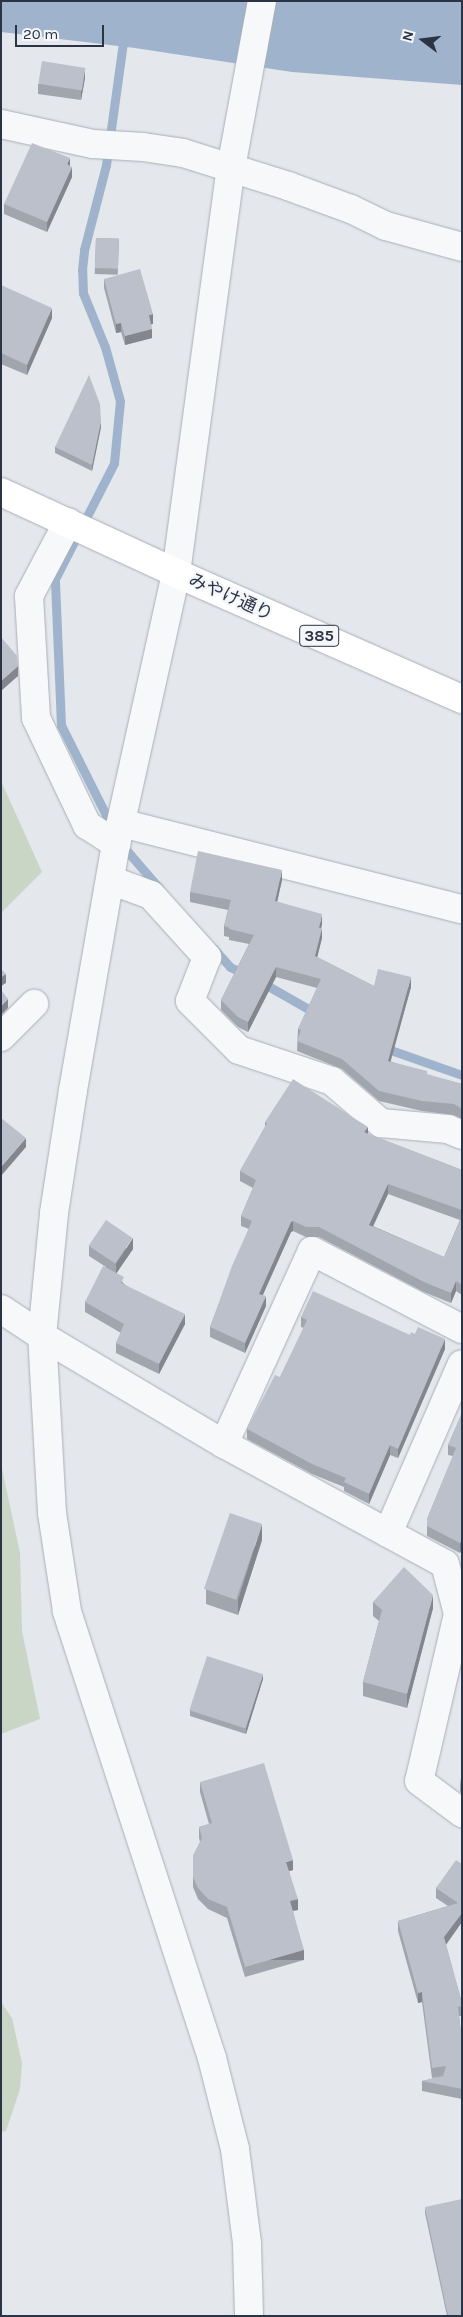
<!DOCTYPE html>
<html>
<head>
<meta charset="utf-8">
<style>
	body { margin:0 }
	#map { position:relative; width:463px; height:2317px; overflow:hidden; background:#e4e7ec; font-family:Karla,"Noto Sans JP",sans-serif }
	div>[style] { position:absolute }
	.green>* { inset:0; background:#c9d6c5 }
	.water>* { inset:0; background:#9fb4cc }
	.stream>* { height:9px; margin:-4.5px; padding:0 4.5px; transform-origin:4.5px; border-radius:4.5px; background:#9fb4cc }
	.roads { filter:drop-shadow(0 0 1px #a9aeb7) drop-shadow(0 0 1px #a9aeb7) }
	.minor>* { height:28px; margin:-14px; padding:0 14px; transform-origin:14px; border-radius:14px; background:#f7f8fa }
	.tertiary>* { height:28px; margin:-14px; padding:0 14px; transform-origin:14px; border-radius:14px; background:#f7f8fa }
	.trunk>* { height:28px; margin:-14px; padding:0 14px; transform-origin:14px; border-radius:14px; background:#fff }
	.wall>* { inset:0; background:#a1a5ae; transform-origin:0 0 }
	.shaded-wall>* { inset:0; background:#83868d; transform-origin:0 0 }
	.building>* { inset:0; background:#bbc0ca; transform-origin:0 0 }
	span { translate:-50% -50%; white-space:nowrap; text-align:center; line-height:1.15; -webkit-text-stroke:4.5px #f4f6f9; paint-order:stroke }
	.shield-label span { padding:1px 4px; background:#f4f6f9; border:1px solid; border-radius:4px; -webkit-text-stroke-width:0 }
	.shield-label { font-size:16px; color:#2b3445; font-weight:700 }
	.street-label { font-size:18px; color:#2b3445 }
	.frame { position:absolute; inset:0; border:2px solid #2b3445; pointer-events:none }
	.north { position:absolute; left:398px; top:15px; width:50px; height:50px; -webkit-text-stroke:4px #f4f6f9; paint-order:stroke; rotate:285deg; font-size:14px; font-weight:700; line-height:20px; text-align:center; color:#2b3445 }
	.north::after { content:''; display:block; margin:auto; width:18px; height:22px; background:#2b3445; clip-path:polygon(50% 0,100% 100%,50% 72%,0 100%) }
	.scale { position:absolute; left:15px; top:25px; width:89px; height:22px; box-sizing:border-box; border:2px solid #2b3445; border-top:0; padding-left:6px; font-size:15px; line-height:18px; white-space:nowrap; color:#2b3445; -webkit-text-stroke:4px #f4f6f9; paint-order:stroke }
</style>
</head>
<body>
<div id="map">
	<div class="green">
		<div style="clip-path:polygon(1px 781px,42px 872px,1px 913px)"></div>
		<div style="clip-path:polygon(1px 1464px,20px 1553px,22px 1631px,40px 1719px,1px 1734px)"></div>
		<div style="clip-path:polygon(1px 2002px,12px 2018px,22px 2063px,20px 2089px,6px 2131px,1px 2132px)"></div>
	</div>
	<div class="water">
		<div style="clip-path:polygon(1px 1px,462px 1px,462px 85px,292px 72px,135px 48px,1px 32px)"></div>
	</div>
	<div class="stream">
		<div style="left:112px;top:827px;width:114px;rotate:-116.6deg"></div>
		<div style="left:61px;top:725px;width:146px;rotate:-92.4deg"></div>
		<div style="left:55px;top:579px;width:130px;rotate:-63deg"></div>
		<div style="left:114px;top:463px;width:62px;rotate:-84.5deg"></div>
		<div style="left:120px;top:401px;width:56px;rotate:-105.5deg"></div>
		<div style="left:105px;top:347px;width:58px;rotate:-112.2deg"></div>
		<div style="left:83px;top:293px;width:23px;rotate:-92deg"></div>
		<div style="left:82px;top:270px;width:20px;rotate:-84deg"></div>
		<div style="left:84px;top:250px;width:88px;rotate:-75.5deg"></div>
		<div style="left:106px;top:165px;width:131px;rotate:-82.1deg"></div>
		<div style="left:122px;top:845px;width:57px;rotate:49.3deg"></div>
		<div style="left:213px;top:948px;width:25px;rotate:48deg"></div>
		<div style="left:230px;top:967px;width:19px;rotate:25deg"></div>
		<div style="left:261px;top:982px;width:64px;rotate:29.7deg"></div>
		<div style="left:382px;top:1047px;width:85px;rotate:19.3deg"></div>
	</div>
	<div class="roads">
		<div class="minor">
			<div style="left:1px;top:124px;width:94px;rotate:12.3deg"></div>
			<div style="left:93px;top:144px;width:50px;rotate:3.4deg"></div>
			<div style="left:143px;top:147px;width:40px;rotate:8.5deg"></div>
			<div style="left:183px;top:153px;width:110px;rotate:17.4deg"></div>
			<div style="left:288px;top:186px;width:67px;rotate:20.1deg"></div>
			<div style="left:351px;top:209px;width:39px;rotate:26deg"></div>
			<div style="left:386px;top:226px;width:79px;rotate:15.4deg"></div>
			<div style="left:68px;top:522px;width:84px;rotate:117.8deg"></div>
			<div style="left:29px;top:596px;width:122px;rotate:86.7deg"></div>
			<div style="left:36px;top:718px;width:119px;rotate:64.5deg"></div>
			<div style="left:87px;top:825px;width:35px;rotate:33deg"></div>
			<div style="left:121px;top:823px;width:352px;rotate:14.2deg"></div>
			<div style="left:110px;top:880px;width:44px;rotate:20.1deg"></div>
			<div style="left:151px;top:895px;width:84px;rotate:47.9deg"></div>
			<div style="left:207px;top:957px;width:47px;rotate:111.1deg"></div>
			<div style="left:190px;top:1001px;width:69px;rotate:45deg"></div>
			<div style="left:239px;top:1050px;width:98px;rotate:18.4deg"></div>
			<div style="left:332px;top:1081px;width:65px;rotate:40.6deg"></div>
			<div style="left:381px;top:1123px;width:67px;rotate:5.1deg"></div>
			<div style="left:448px;top:1129px;width:15px;rotate:23deg"></div>
			<div style="left:1px;top:1037px;width:47px;rotate:-45deg"></div>
			<div style="left:1px;top:1309px;width:49px;rotate:33.4deg"></div>
			<div style="left:42px;top:1336px;width:212px;rotate:30.7deg"></div>
			<div style="left:224px;top:1444px;width:251px;rotate:28.5deg"></div>
			<div style="left:445px;top:1564px;width:52px;rotate:75.4deg"></div>
			<div style="left:458px;top:1614px;width:171px;rotate:103.1deg"></div>
			<div style="left:419px;top:1781px;width:54px;rotate:36.7deg"></div>
			<div style="left:224px;top:1444px;width:212px;rotate:-65.5deg"></div>
			<div style="left:312px;top:1251px;width:169px;rotate:27.5deg"></div>
			<div style="left:388px;top:1533px;width:184px;rotate:-66.4deg"></div>
		</div>
		<div class="tertiary">
			<div style="left:249px;top:2316px;width:73px;rotate:-91.6deg"></div>
			<div style="left:247px;top:2243px;width:95px;rotate:-97.3deg"></div>
			<div style="left:235px;top:2149px;width:94px;rotate:-104.2deg"></div>
			<div style="left:212px;top:2058px;width:470px;rotate:-108deg"></div>
			<div style="left:67px;top:1611px;width:99px;rotate:-98.7deg"></div>
			<div style="left:52px;top:1513px;width:177px;rotate:-93.2deg"></div>
			<div style="left:42px;top:1336px;width:124px;rotate:-84.4deg"></div>
			<div style="left:54px;top:1213px;width:124px;rotate:-81.2deg"></div>
			<div style="left:73px;top:1090px;width:250px;rotate:-80.1deg"></div>
			<div style="left:116px;top:844px;width:278px;rotate:-77.5deg"></div>
			<div style="left:176px;top:573px;width:409px;rotate:-82.3deg"></div>
			<div style="left:231px;top:168px;width:170px;rotate:-79.5deg"></div>
		</div>
		<div class="trunk">
			<div style="left:1px;top:492px;width:193px;rotate:24.8deg"></div>
			<div style="left:176px;top:573px;width:313px;rotate:23.8deg"></div>
		</div>
	</div>
	<div class="wall">
		<div style="clip-path:polygon(85px 78px,81px 100px,38px 94px,38px 84px)"></div>
		<div style="clip-path:polygon(70px 166px,72px 177px,47px 232px,4px 214px,4px 204px)"></div>
		<div style="left:96px;top:238px;width:23px;height:36px;rotate:2deg"></div>
		<div style="clip-path:polygon(104px 279px,153px 324px,151px 324px,152px 338px,125px 345px,121px 332px,116px 333px,104px 288px)"></div>
		<div style="clip-path:polygon(1px 285px,52px 318px,27px 375px,1px 364px)"></div>
		<div style="clip-path:polygon(101px 427px,92px 471px,55px 453px,55px 447px)"></div>
		<div style="clip-path:polygon(282px 880px,277px 902px,322px 924px,321px 928px,322px 938px,317px 957px,374px 986px,411px 987px,390px 1061px,427px 1075px,462px 1084px,462px 1119px,454px 1115px,422px 1111px,379px 1101px,342px 1069px,297px 1051px,298px 1029px,317px 988px,276px 977px,248px 1032px,238px 1027px,221px 1010px,221px 1000px,249px 944px,229px 940px,229px 937px,224px 936px,224px 926px,228px 910px,190px 902px,190px 892px)"></div>
		<div style="clip-path:polygon(evenodd,265px 1122px,368px 1134px,462px 1170px,462px 1295px,456px 1291px,451px 1303px,424px 1292px,319px 1237px,306px 1237px,293px 1231px,291px 1232px,263px 1295px,266px 1306px,245px 1353px,210px 1337px,210px 1327px,249px 1229px,241px 1226px,241px 1216px,253px 1188px,240px 1181px,240px 1171px,265px 1127px,265px 1122px,388px 1194px,460px 1220px,444px 1257px,373px 1226px,388px 1194px)"></div>
		<div style="clip-path:polygon(89px 1246px,133px 1249px,116px 1273px,124px 1284px,185px 1324px,159px 1374px,116px 1353px,116px 1343px,121px 1333px,85px 1312px,85px 1302px,106px 1267px,89px 1256px)"></div>
		<div style="clip-path:polygon(301px 1317px,410px 1335px,445px 1349px,398px 1458px,390px 1455px,369px 1504px,344px 1491px,344px 1487px,312px 1474px,247px 1439px,247px 1429px,280px 1377px,304px 1328px,301px 1327px)"></div>
		<div style="clip-path:polygon(462px 1413px,462px 1549px,460px 1553px,427px 1536px,427px 1519px,453px 1456px,448px 1455px,448px 1445px)"></div>
		<div style="clip-path:polygon(262px 1540px,238px 1615px,206px 1604px,206px 1589px)"></div>
		<div style="clip-path:polygon(373px 1602px,433px 1608px,407px 1708px,363px 1696px,363px 1682px,379px 1621px,373px 1616px)"></div>
		<div style="clip-path:polygon(263px 1679px,246px 1734px,190px 1716px,190px 1710px)"></div>
		<div style="clip-path:polygon(462px 1774px,462px 1793px,460px 1792px,460px 1783px)"></div>
		<div style="clip-path:polygon(200px 1782px,293px 1870px,289px 1871px,298px 1910px,293px 1911px,304px 1960px,245px 1977px,227px 1918px,208px 1909px,198px 1899px,193px 1887px,193px 1856px,200px 1842px,199px 1838px,199px 1827px,209px 1824px,200px 1792px)"></div>
		<div style="clip-path:polygon(462px 1864px,462px 1922px,446px 1945px,462px 2003px,462px 2016px,459px 2016px,462px 2040px,462px 2099px,422px 2091px,422px 2081px,439px 2077px,432px 2078px,422px 2002px,418px 2003px,398px 1931px,398px 1921px,448px 1906px,436px 1898px,436px 1888px)"></div>
		<div style="clip-path:polygon(425px 2207px,462px 2316px,447px 2316px,425px 2213px)"></div>
	</div>
	<div class="shaded-wall">
		<div style="clip-path:polygon(85px 68px,85px 78px,81px 100px,81px 90px)"></div>
		<div style="clip-path:polygon(70px 158px,70px 168px,67px 164px)"></div>
		<div style="clip-path:polygon(72px 167px,72px 177px,47px 232px,47px 222px)"></div>
		<div style="clip-path:polygon(52px 308px,52px 318px,27px 375px,27px 365px)"></div>
		<div style="clip-path:polygon(153px 314px,153px 324px,149px 325px,149px 315px)"></div>
		<div style="clip-path:polygon(121px 323px,121px 332px,116px 333px,116px 324px)"></div>
		<div style="clip-path:polygon(152px 329px,152px 338px,125px 345px,125px 336px)"></div>
		<div style="clip-path:polygon(101px 421px,101px 427px,92px 471px,92px 465px)"></div>
		<div style="clip-path:polygon(18px 666px,18px 676px,1px 691px,1px 681px)"></div>
		<div style="clip-path:polygon(282px 870px,282px 880px,275px 911px,275px 901px)"></div>
		<div style="clip-path:polygon(322px 914px,322px 924px,319px 938px,319px 928px)"></div>
		<div style="clip-path:polygon(322px 928px,322px 938px,315px 966px,315px 956px)"></div>
		<div style="clip-path:polygon(276px 967px,276px 977px,248px 1032px,248px 1022px)"></div>
		<div style="clip-path:polygon(6px 974px,6px 983px,1px 986px,1px 977px)"></div>
		<div style="clip-path:polygon(411px 977px,411px 987px,388px 1071px,388px 1061px)"></div>
		<div style="clip-path:polygon(8px 999px,8px 1008px,1px 1015px,1px 1006px)"></div>
		<div style="clip-path:polygon(368px 1127px,368px 1137px,364px 1132px)"></div>
		<div style="clip-path:polygon(26px 1138px,26px 1147px,1px 1176px,1px 1167px)"></div>
		<div style="clip-path:polygon(388px 1184px,388px 1194px,369px 1235px,369px 1225px)"></div>
		<div style="clip-path:polygon(293px 1221px,293px 1231px,291px 1232px,259px 1303px,259px 1294px,291px 1222px)"></div>
		<div style="clip-path:polygon(133px 1238px,133px 1249px,116px 1274px,116px 1264px)"></div>
		<div style="clip-path:polygon(456px 1281px,456px 1291px,451px 1303px,451px 1293px)"></div>
		<div style="clip-path:polygon(266px 1296px,266px 1306px,245px 1353px,245px 1343px)"></div>
		<div style="clip-path:polygon(185px 1314px,185px 1324px,159px 1374px,159px 1364px)"></div>
		<div style="clip-path:polygon(445px 1339px,445px 1349px,398px 1458px,398px 1449px)"></div>
		<div style="clip-path:polygon(390px 1445px,390px 1455px,369px 1504px,369px 1494px)"></div>
		<div style="clip-path:polygon(262px 1524px,262px 1540px,238px 1615px,238px 1600px)"></div>
		<div style="clip-path:polygon(462px 1539px,462px 1549px,460px 1553px,460px 1543px)"></div>
		<div style="clip-path:polygon(433px 1595px,433px 1608px,407px 1708px,407px 1694px)"></div>
		<div style="clip-path:polygon(263px 1674px,263px 1679px,246px 1734px,246px 1728px)"></div>
		<div style="clip-path:polygon(293px 1860px,293px 1870px,286px 1872px,286px 1862px)"></div>
		<div style="clip-path:polygon(298px 1899px,298px 1910px,290px 1911px,290px 1901px)"></div>
		<div style="clip-path:polygon(462px 1913px,462px 1922px,444px 1947px,444px 1937px)"></div>
		<div style="left:304px;top:1950px;width:10px;height:61px;rotate:90deg"></div>
		<div style="clip-path:polygon(422px 1992px,422px 2002px,418px 2003px,418px 1993px)"></div>
	</div>
	<div class="building">
		<div style="left:42px;top:61px;width:44px;height:23px;rotate:9deg"></div>
		<div style="clip-path:polygon(32px 143px,70px 158px,67px 164px,72px 167px,47px 222px,4px 204px)"></div>
		<div style="left:96px;top:238px;width:23px;height:30px;rotate:2deg"></div>
		<div style="clip-path:polygon(140px 269px,153px 314px,149px 315px,152px 329px,125px 336px,121px 323px,116px 324px,104px 279px)"></div>
		<div style="clip-path:polygon(1px 285px,52px 308px,27px 365px,1px 353px)"></div>
		<div style="clip-path:polygon(89px 375px,100px 404px,101px 421px,92px 465px,55px 447px)"></div>
		<div style="clip-path:polygon(1px 637px,17px 656px,18px 666px,1px 681px)"></div>
		<div style="clip-path:polygon(198px 851px,282px 870px,275px 901px,322px 914px,319px 928px,322px 928px,315px 956px,374px 986px,378px 969px,411px 977px,388px 1061px,427px 1071px,427px 1074px,462px 1084px,462px 1109px,454px 1104px,422px 1101px,379px 1091px,342px 1059px,297px 1041px,301px 1030px,298px 1029px,321px 979px,276px 967px,248px 1022px,238px 1017px,221px 1000px,254px 935px,229px 929px,230px 928px,224px 926px,231px 900px,190px 892px)"></div>
		<div style="clip-path:polygon(1px 969px,6px 974px,1px 977px)"></div>
		<div style="clip-path:polygon(1px 990px,8px 999px,1px 1006px)"></div>
		<div style="clip-path:polygon(293px 1079px,368px 1127px,364px 1132px,462px 1170px,462px 1210px,388px 1184px,369px 1225px,444px 1257px,462px 1217px,462px 1285px,456px 1281px,451px 1293px,424px 1282px,319px 1227px,306px 1227px,293px 1221px,291px 1222px,259px 1294px,266px 1296px,245px 1343px,210px 1327px,232px 1266px,252px 1221px,241px 1216px,256px 1180px,240px 1171px,267px 1123px,265px 1122px)"></div>
		<div style="clip-path:polygon(1px 1118px,26px 1138px,1px 1167px)"></div>
		<div style="left:106px;top:1220px;width:32px;height:31px;rotate:34deg"></div>
		<div style="clip-path:polygon(103px 1266px,124px 1277px,121px 1283px,185px 1314px,159px 1364px,116px 1343px,124px 1324px,85px 1302px)"></div>
		<div style="clip-path:polygon(313px 1291px,410px 1335px,411px 1332px,415px 1334px,418px 1327px,445px 1339px,398px 1449px,390px 1445px,369px 1494px,344px 1482px,346px 1478px,312px 1464px,247px 1429px,275px 1375px,280px 1377px,307px 1320px,301px 1317px)"></div>
		<div style="clip-path:polygon(462px 1413px,462px 1539px,460px 1543px,427px 1526px,427px 1519px,456px 1448px,448px 1445px)"></div>
		<div style="left:230px;top:1513px;width:34px;height:80px;rotate:19deg"></div>
		<div style="clip-path:polygon(404px 1567px,433px 1595px,407px 1694px,363px 1682px,382px 1610px,373px 1602px)"></div>
		<div style="left:207px;top:1656px;width:59px;height:57px;rotate:18deg"></div>
		<div style="clip-path:polygon(264px 1763px,293px 1860px,286px 1862px,298px 1899px,290px 1901px,304px 1950px,245px 1967px,227px 1907px,208px 1899px,198px 1888px,193px 1877px,193px 1856px,202px 1838px,199px 1827px,212px 1823px,200px 1782px)"></div>
		<div style="clip-path:polygon(462px 1774px,462px 1785px,460px 1783px)"></div>
		<div style="clip-path:polygon(456px 1860px,462px 1864px,462px 1913px,444px 1937px,462px 2003px,462px 2006px,458px 2007px,462px 2040px,462px 2089px,422px 2081px,443px 2076px,446px 2066px,432px 2068px,422px 1992px,418px 1993px,398px 1921px,458px 1903px,436px 1888px)"></div>
		<div style="clip-path:polygon(462px 2199px,462px 2316px,448px 2316px,425px 2207px)"></div>
	</div>
	<div class="shield-label">
		<span style="left:319px;top:636px">385</span>
	</div>
	<div class="street-label">
		<span style="left:231px;top:597px;rotate:24deg">みやけ通り</span>
	</div>
	<div class="frame"></div>
	<div class="north">N</div>
	<div class="scale">20 m</div>
</div>
</body>
</html>
